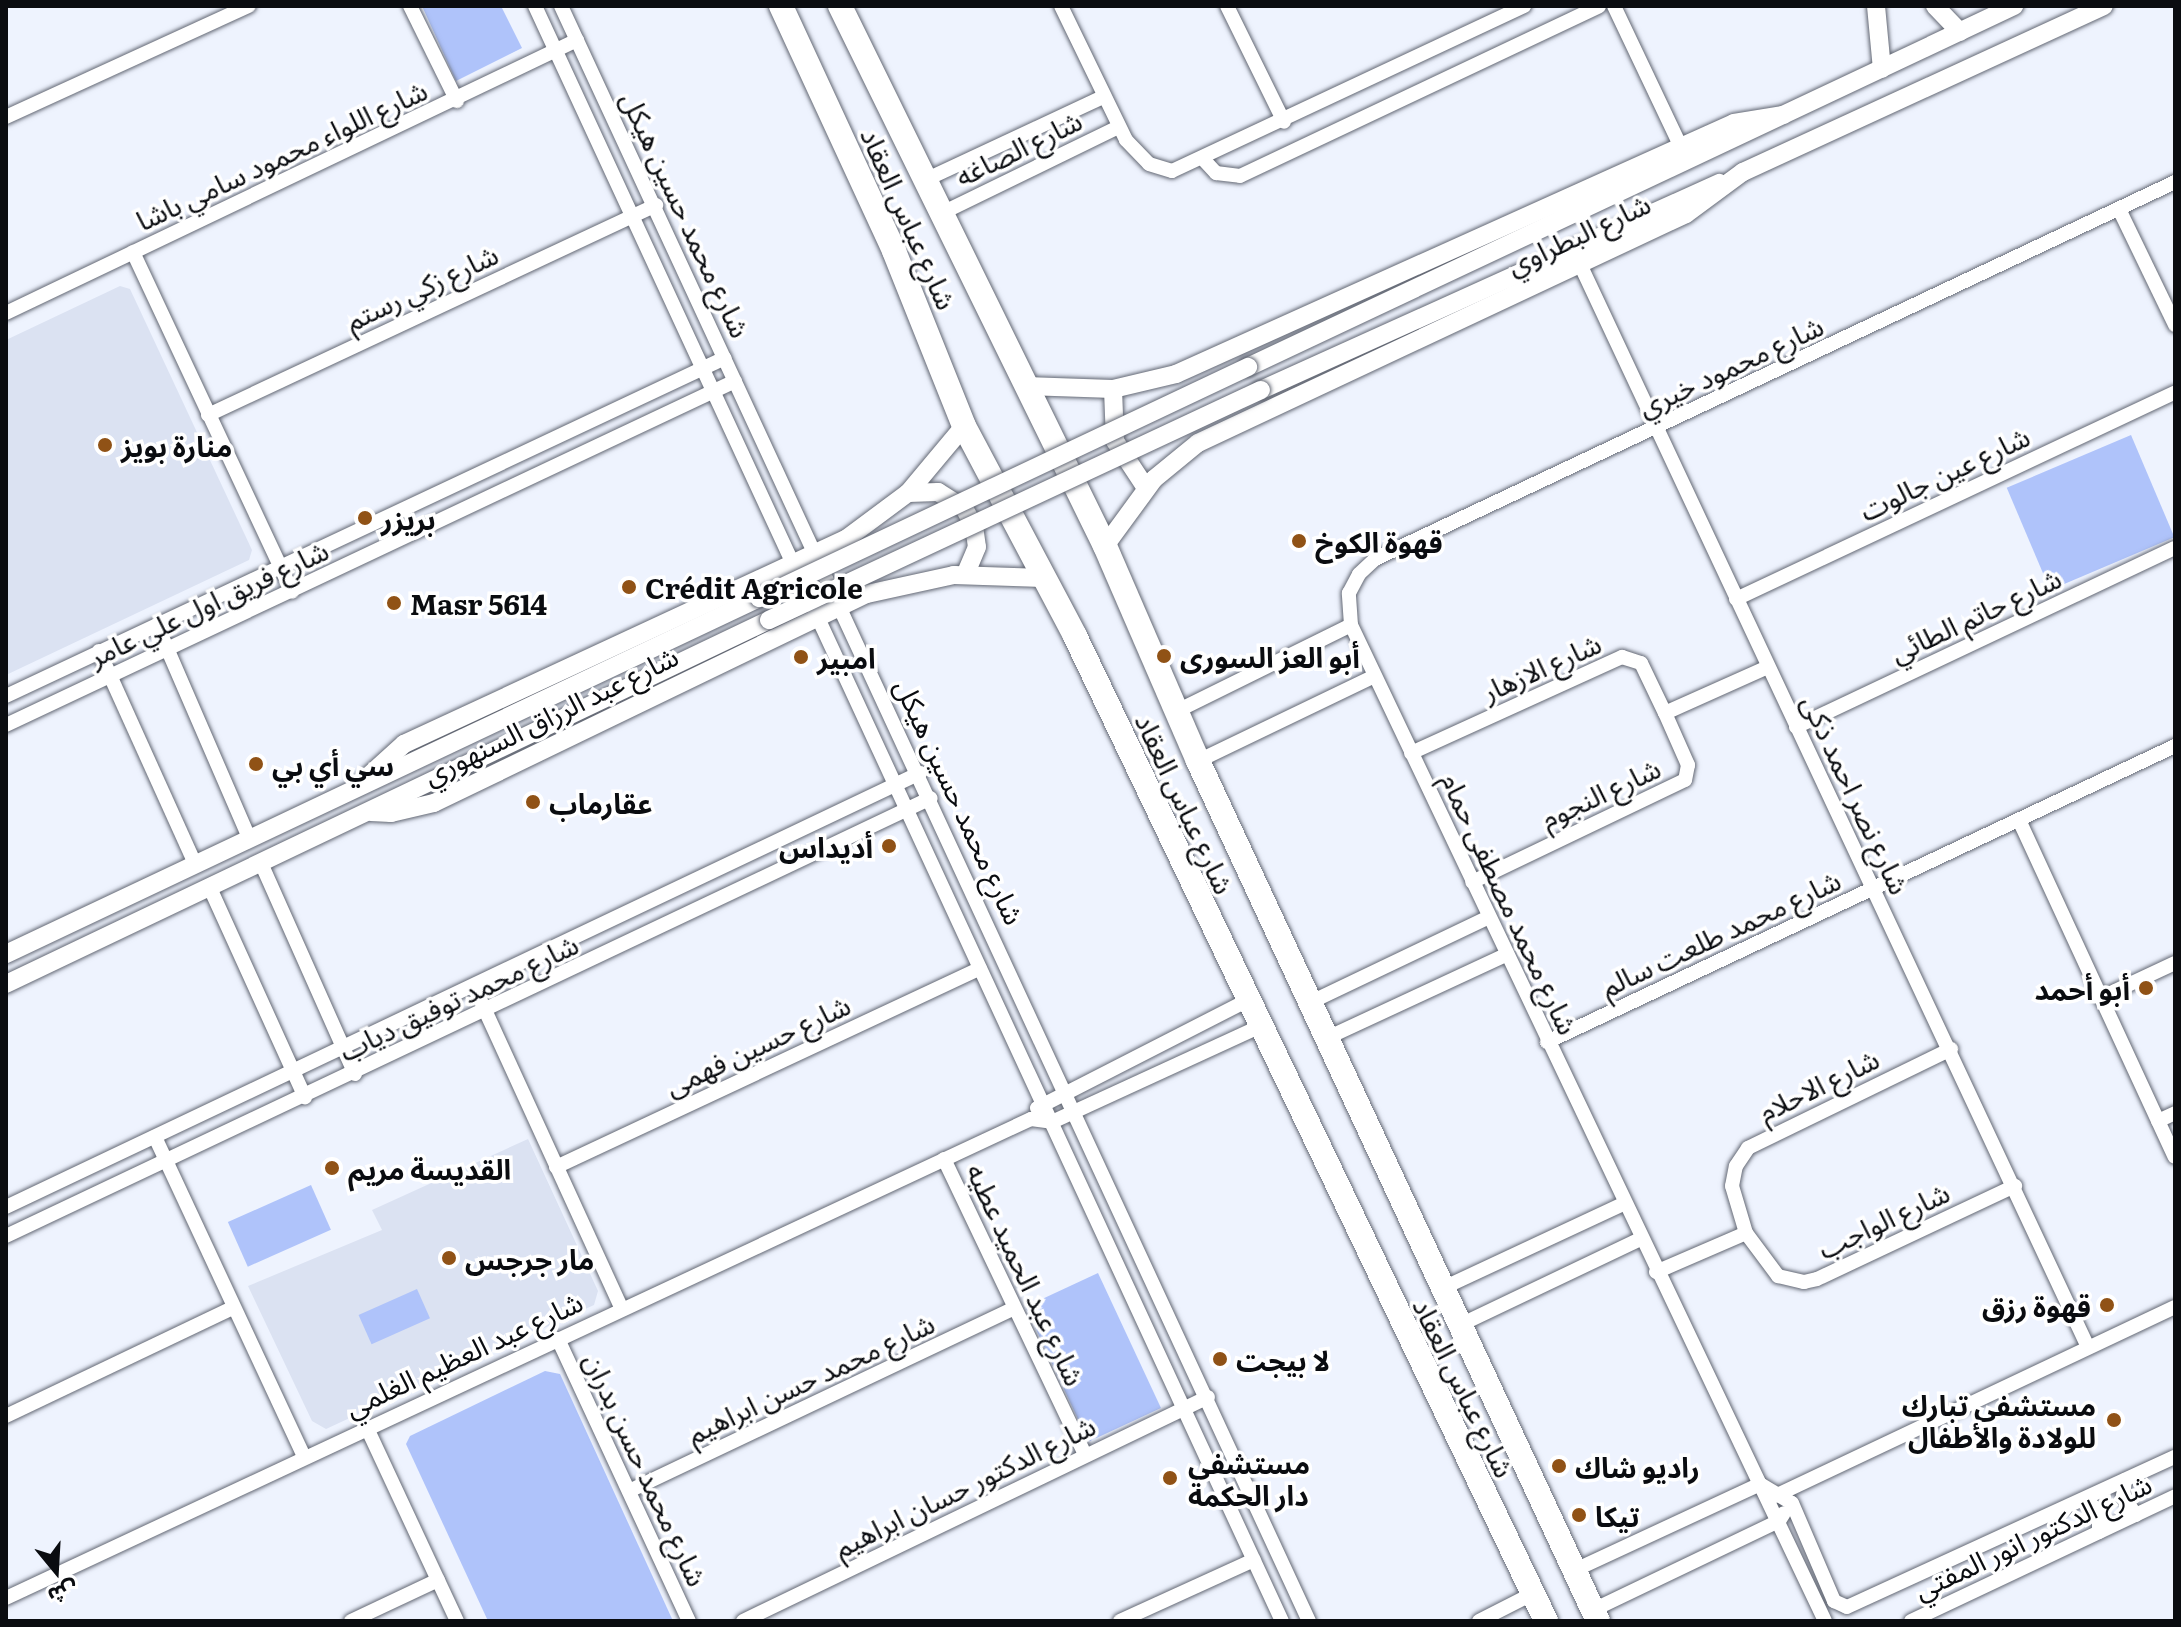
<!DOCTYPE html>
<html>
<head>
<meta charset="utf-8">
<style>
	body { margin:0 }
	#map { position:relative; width:2181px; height:1627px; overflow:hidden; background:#eef3fe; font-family:Literata,"Noto Sans Arabic",serif }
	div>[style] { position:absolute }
	.built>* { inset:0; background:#dbe2f2 }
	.green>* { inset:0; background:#afc3fa; transform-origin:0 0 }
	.roads { filter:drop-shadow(0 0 2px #626773) drop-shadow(0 0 2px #626773) }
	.minor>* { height:14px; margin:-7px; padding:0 7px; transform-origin:7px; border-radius:7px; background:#fff }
	.tertiary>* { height:18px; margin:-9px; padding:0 9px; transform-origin:9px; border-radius:9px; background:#fff }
	.primary>* { height:24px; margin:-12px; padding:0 12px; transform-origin:12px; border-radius:12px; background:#fff }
	.bridges { filter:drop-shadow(0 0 2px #626773) drop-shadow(0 0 2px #626773) }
	.tertiary-bridge>* { height:18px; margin:-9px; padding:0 9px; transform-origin:9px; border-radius:9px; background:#fff }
	.dots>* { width:22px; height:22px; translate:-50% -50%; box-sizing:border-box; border:4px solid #fff; border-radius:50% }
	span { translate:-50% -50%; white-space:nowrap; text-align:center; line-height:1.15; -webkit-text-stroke:7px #fff; paint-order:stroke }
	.street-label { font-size:28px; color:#0a0c10 }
	.poi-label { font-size:28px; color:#0a0c10; font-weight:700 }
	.left { translate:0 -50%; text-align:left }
	.right { translate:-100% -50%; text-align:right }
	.frame { position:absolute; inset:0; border:8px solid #0a0c10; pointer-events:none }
	.north { position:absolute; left:16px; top:1531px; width:80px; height:80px; -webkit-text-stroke:6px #fff; paint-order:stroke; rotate:162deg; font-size:22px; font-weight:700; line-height:32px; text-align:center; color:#0a0c10 }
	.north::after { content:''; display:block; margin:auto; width:28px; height:36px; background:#0a0c10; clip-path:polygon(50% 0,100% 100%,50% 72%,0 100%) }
</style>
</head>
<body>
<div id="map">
	<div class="built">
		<div style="clip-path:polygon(120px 286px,130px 289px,252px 550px,249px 560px,6px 675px,6px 340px)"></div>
		<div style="clip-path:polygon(528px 1139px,598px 1291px,594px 1305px,326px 1429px,312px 1421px,248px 1286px,382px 1230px,372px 1210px)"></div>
	</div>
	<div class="green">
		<div style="clip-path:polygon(422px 6px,501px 6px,522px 48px,456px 81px)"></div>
		<div style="left:2131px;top:435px;width:111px;height:135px;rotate:67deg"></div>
		<div style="left:311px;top:1185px;width:49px;height:91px;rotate:66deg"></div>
		<div style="left:1098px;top:1273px;width:149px;height:80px;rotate:65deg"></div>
		<div style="left:417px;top:1289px;width:32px;height:64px;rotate:66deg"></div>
		<div style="clip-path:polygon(545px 1371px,560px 1374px,673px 1621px,488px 1621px,406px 1444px,410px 1436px)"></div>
	</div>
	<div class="roads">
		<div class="minor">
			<div style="left:410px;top:6px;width:106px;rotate:63.7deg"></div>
			<div style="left:535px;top:6px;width:1779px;rotate:65.18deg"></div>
			<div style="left:561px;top:6px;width:1780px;rotate:65.15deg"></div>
			<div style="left:1061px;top:6px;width:149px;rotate:64.1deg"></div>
			<div style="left:1126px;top:140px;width:33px;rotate:46deg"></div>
			<div style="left:1149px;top:164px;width:24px;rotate:17deg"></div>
			<div style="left:1172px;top:171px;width:389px;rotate:-25.1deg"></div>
			<div style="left:1227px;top:6px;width:129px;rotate:63.8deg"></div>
			<div style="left:1614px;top:6px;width:156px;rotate:64.6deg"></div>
			<div style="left:6px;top:117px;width:267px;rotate:-24.6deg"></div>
			<div style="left:1204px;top:160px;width:18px;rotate:47deg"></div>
			<div style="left:1216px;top:173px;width:24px;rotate:7deg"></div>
			<div style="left:1240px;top:176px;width:397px;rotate:-25.3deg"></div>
			<div style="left:925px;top:180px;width:196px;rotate:-25deg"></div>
			<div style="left:2119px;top:209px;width:129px;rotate:64.2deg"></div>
			<div style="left:940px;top:214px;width:198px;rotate:-26deg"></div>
			<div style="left:133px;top:252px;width:375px;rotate:64.9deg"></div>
			<div style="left:1579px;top:262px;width:1198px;rotate:64.87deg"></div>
			<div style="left:6px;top:313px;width:633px;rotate:-25.55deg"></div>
			<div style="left:208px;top:415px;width:495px;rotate:-25.1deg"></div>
			<div style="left:1736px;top:599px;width:485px;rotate:-25.2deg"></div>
			<div style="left:157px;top:625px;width:232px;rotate:66.6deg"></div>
			<div style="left:99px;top:651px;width:234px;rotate:65.7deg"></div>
			<div style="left:6px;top:696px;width:794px;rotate:-25.18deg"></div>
			<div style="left:1175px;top:712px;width:196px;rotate:-26.3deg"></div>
			<div style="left:1665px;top:713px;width:113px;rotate:-24.1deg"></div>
			<div style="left:6px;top:725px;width:806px;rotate:-25.26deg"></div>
			<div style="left:1796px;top:727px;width:419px;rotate:-25.3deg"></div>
			<div style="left:1411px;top:753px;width:232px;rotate:-24.5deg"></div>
			<div style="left:1622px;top:657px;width:20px;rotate:18deg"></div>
			<div style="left:1641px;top:663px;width:55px;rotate:64.4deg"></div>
			<div style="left:1665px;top:713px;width:57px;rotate:66.1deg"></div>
			<div style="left:1688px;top:765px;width:15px;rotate:101deg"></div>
			<div style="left:1685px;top:780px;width:236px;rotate:154.4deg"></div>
			<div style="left:1198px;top:761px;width:196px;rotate:-25.7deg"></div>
			<div style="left:2019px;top:820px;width:371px;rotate:65.2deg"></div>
			<div style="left:261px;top:863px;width:231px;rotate:66deg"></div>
			<div style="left:210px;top:888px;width:230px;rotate:65.6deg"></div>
			<div style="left:474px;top:986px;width:353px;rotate:65.4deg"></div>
			<div style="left:2100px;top:998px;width:83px;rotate:-25deg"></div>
			<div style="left:1311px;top:1002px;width:197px;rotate:-25.5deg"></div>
			<div style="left:1329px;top:1037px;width:195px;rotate:-24.9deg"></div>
			<div style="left:1547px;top:1042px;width:694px;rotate:-25.24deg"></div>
			<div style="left:1037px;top:1108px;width:235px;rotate:-27.1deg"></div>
			<div style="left:2158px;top:1121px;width:19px;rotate:-25deg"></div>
			<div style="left:155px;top:1137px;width:352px;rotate:65deg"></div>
			<div style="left:944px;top:1159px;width:328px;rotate:64.5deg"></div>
			<div style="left:556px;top:1167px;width:468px;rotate:-25.1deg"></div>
			<div style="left:6px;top:1207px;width:1012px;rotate:-25.4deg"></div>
			<div style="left:1746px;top:1233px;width:49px;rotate:-106.6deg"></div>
			<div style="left:1732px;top:1186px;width:20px;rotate:-79deg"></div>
			<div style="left:1736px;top:1166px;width:22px;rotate:-56deg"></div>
			<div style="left:1748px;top:1148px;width:226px;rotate:-26deg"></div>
			<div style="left:6px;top:1236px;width:1023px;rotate:-25.34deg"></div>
			<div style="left:1656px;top:1272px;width:98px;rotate:-23.4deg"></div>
			<div style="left:1746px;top:1233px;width:54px;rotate:53.3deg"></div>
			<div style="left:1778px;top:1276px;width:27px;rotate:13deg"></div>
			<div style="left:1804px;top:1282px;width:13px;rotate:-13deg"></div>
			<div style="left:1817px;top:1279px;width:219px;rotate:-25.2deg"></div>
			<div style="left:1443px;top:1288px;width:199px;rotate:-25deg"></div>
			<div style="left:1460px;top:1325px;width:199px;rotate:-25.5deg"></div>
			<div style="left:558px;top:1339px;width:311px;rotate:65.1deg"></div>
			<div style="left:6px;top:1416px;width:250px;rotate:-25.5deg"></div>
			<div style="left:367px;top:1428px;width:213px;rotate:65deg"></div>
			<div style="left:2125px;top:1480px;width:16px;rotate:97deg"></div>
			<div style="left:2123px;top:1496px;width:23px;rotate:56deg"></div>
			<div style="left:1760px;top:1484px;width:37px;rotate:31deg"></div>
			<div style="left:1792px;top:1503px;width:107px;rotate:66.8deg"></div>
			<div style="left:1834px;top:1601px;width:14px;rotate:25deg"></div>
			<div style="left:1847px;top:1607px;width:361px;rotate:-24.6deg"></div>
			<div style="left:629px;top:1491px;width:425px;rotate:-25.4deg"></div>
			<div style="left:1775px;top:1496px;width:442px;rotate:-25.3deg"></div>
			<div style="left:2085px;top:1499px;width:18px;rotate:41deg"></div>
			<div style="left:2099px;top:1511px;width:21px;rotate:90deg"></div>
			<div style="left:1575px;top:1570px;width:204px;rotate:-24.9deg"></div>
			<div style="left:6px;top:1598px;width:1131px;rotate:-25.05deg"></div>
			<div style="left:1031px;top:1119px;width:21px;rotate:8deg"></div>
			<div style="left:1052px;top:1122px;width:228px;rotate:-24.7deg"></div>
			<div style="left:1593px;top:1610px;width:206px;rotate:-25.6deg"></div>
			<div style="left:1779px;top:1521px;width:9px;rotate:-58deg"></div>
			<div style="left:351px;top:1621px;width:96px;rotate:-25.2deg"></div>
			<div style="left:743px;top:1621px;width:516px;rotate:-25.72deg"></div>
			<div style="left:1120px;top:1621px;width:147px;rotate:-24.5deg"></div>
			<div style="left:1479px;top:1621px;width:59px;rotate:-27deg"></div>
			<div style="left:1825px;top:1621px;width:1103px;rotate:-115.45deg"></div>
			<div style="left:1351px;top:625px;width:32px;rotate:-94deg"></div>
			<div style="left:1349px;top:593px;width:21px;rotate:-62deg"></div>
			<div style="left:1359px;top:574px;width:22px;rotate:-43deg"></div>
			<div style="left:1375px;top:559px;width:884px;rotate:-25.23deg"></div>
			<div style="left:1911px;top:1621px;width:292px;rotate:-25.3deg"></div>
		</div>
		<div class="tertiary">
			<div style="left:1876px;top:6px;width:63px;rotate:84.6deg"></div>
			<div style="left:1935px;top:6px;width:36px;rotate:46deg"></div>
			<div style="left:1248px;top:367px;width:847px;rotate:-25.23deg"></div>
			<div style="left:1026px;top:386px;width:87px;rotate:2deg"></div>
			<div style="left:1113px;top:389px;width:65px;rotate:-13.4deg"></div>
			<div style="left:1176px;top:374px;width:612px;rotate:-24.22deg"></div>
			<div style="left:1734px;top:123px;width:50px;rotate:-9.3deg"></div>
			<div style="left:1113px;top:389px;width:52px;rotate:87.8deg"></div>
			<div style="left:1115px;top:441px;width:56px;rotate:56.6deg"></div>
			<div style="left:1261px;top:390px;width:503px;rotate:-24.32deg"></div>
			<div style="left:908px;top:493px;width:30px;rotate:-2deg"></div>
			<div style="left:938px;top:492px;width:31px;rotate:32deg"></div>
			<div style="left:964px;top:508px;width:21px;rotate:61deg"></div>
			<div style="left:974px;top:526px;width:21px;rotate:82deg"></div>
			<div style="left:977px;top:547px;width:30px;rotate:113deg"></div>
			<div style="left:1105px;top:546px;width:83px;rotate:-53.8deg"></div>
			<div style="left:1154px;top:479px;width:57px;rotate:-39.3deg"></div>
			<div style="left:1198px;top:443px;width:539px;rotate:-25.14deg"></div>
			<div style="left:1686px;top:214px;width:71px;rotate:-36.4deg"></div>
			<div style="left:1743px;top:172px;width:397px;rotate:-24.7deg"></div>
			<div style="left:362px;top:782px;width:57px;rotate:-42.1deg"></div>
			<div style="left:404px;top:744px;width:487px;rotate:-24.9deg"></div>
			<div style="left:846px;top:539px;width:77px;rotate:-36.6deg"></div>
			<div style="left:908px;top:493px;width:87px;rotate:-50.1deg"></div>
			<div style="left:371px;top:812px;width:20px;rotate:3deg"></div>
			<div style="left:391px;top:813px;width:44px;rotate:-13.1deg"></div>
			<div style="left:434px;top:803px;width:481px;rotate:-25.8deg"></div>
			<div style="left:867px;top:594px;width:89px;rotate:-12.3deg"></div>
			<div style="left:954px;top:575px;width:89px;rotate:1.9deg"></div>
			<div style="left:6px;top:954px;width:833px;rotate:-25.3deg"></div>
			<div style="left:6px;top:984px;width:845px;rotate:-25.5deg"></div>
		</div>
		<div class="primary">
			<div style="left:781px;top:6px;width:270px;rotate:65.2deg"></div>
			<div style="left:894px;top:251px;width:188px;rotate:68.2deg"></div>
			<div style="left:964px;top:426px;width:238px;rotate:62.1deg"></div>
			<div style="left:1075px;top:636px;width:1092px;rotate:64.44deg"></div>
			<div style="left:840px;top:6px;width:602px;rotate:63.86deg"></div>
			<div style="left:1105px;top:546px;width:234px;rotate:66.6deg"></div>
			<div style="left:1198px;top:761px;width:948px;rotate:65.06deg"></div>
		</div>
	</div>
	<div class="bridges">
		<div class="tertiary-bridge">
			<div style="left:759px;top:598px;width:541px;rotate:-25.29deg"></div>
			<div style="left:769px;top:620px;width:543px;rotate:-25.06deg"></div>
		</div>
	</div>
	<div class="dots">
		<div style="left:105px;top:445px;background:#905216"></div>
		<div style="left:365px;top:518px;background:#905216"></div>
		<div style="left:1299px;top:541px;background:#905216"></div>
		<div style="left:629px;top:587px;background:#905216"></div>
		<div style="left:394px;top:603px;background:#905216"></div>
		<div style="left:1164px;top:656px;background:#905216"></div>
		<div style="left:801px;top:657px;background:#905216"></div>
		<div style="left:256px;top:764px;background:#905216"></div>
		<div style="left:533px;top:802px;background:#905216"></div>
		<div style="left:889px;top:846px;background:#905216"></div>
		<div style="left:2146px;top:988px;background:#905216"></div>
		<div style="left:332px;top:1168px;background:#905216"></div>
		<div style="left:449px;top:1258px;background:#905216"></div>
		<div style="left:2107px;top:1305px;background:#905216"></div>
		<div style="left:1220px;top:1359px;background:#905216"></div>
		<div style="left:2114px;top:1420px;background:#905216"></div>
		<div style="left:1559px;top:1466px;background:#905216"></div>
		<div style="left:1170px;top:1478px;background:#905216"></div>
		<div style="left:1579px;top:1515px;background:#905216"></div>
	</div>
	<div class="street-label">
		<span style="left:1018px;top:147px;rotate:-26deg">شارع الصاغه</span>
		<span style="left:281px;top:154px;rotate:-25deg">شارع اللواء محمود سامي باشا</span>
		<span style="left:687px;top:214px;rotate:65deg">شارع محمد حسين هيكل</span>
		<span style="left:910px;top:218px;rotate:66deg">شارع عباس العقاد</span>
		<span style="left:1578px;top:233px;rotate:-25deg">شارع البطراوي</span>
		<span style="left:421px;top:286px;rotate:-25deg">شارع زكي رستم</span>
		<span style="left:1730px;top:365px;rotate:-25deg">شارع محمود خيري</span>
		<span style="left:1944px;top:472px;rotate:-25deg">شارع عين جالوت</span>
		<span style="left:208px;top:602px;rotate:-25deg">شارع فريق اول علي عامر</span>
		<span style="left:1975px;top:614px;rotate:-25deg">شارع حاتم الطائي</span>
		<span style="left:1541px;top:666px;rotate:-24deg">شارع الازهار</span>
		<span style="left:550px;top:714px;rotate:-26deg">شارع عبد الرزاق السنهوري</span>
		<span style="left:1600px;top:792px;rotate:-25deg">شارع النجوم</span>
		<span style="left:1857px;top:794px;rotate:65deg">شارع نصر احمد ذكى</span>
		<span style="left:961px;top:801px;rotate:65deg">شارع محمد حسين هيكل</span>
		<span style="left:1186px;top:803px;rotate:65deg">شارع عباس العقاد</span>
		<span style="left:1511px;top:903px;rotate:65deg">شارع محمد مصطفى حمام</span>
		<span style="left:1720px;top:932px;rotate:-25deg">شارع محمد طلعت سالم</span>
		<span style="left:458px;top:996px;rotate:-25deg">شارع محمد توفيق دياب</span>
		<span style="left:757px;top:1044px;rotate:-25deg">شارع حسين فهمى</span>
		<span style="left:1818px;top:1084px;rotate:-26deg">شارع الاحلام</span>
		<span style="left:1883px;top:1219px;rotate:-25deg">شارع الواجب</span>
		<span style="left:1027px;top:1274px;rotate:65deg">شارع عبد الحميد عطيه</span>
		<span style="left:463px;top:1353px;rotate:-25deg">شارع عبد العظيم الغلمي</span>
		<span style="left:810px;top:1377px;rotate:-25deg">شارع محمد حسن ابراهيم</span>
		<span style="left:1465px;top:1387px;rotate:64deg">شارع عباس العقاد</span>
		<span style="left:647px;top:1469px;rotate:65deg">شارع محمد حسن بدران</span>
		<span style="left:964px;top:1485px;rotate:-26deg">شارع الدكتور حسان ابراهيم</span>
		<span style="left:2032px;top:1535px;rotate:-25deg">شارع الدكتور انور المفتي</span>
	</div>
	<div class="poi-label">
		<span class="left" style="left:121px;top:445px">منارة بويز</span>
		<span class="left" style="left:381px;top:518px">بريزر</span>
		<span class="left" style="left:1315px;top:541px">قهوة الكوخ</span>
		<span class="left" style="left:645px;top:587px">Crédit Agricole</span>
		<span class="left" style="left:410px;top:603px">Masr 5614</span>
		<span class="left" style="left:1180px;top:656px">أبو العز السورى</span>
		<span class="left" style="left:817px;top:657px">امبير</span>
		<span class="left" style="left:272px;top:764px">سي أي بي</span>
		<span class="left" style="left:549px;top:802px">عقارماب</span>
		<span class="right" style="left:873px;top:846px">أديداس</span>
		<span class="right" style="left:2130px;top:988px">أبو أحمد</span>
		<span class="left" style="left:348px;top:1168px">القديسة مريم</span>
		<span class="left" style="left:465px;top:1258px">مار جرجس</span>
		<span class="right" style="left:2091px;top:1305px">قهوة رزق</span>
		<span class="left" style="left:1236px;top:1359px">لا بيجت</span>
		<span class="right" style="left:2096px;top:1420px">مستشفى تبارك<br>للولادة والأطفال</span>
		<span class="left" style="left:1188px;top:1478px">مستشفي<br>دار الحكمة</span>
		<span class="left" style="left:1575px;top:1466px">راديو شاك</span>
		<span class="left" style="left:1595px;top:1515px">تيكا</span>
	</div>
	<div class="frame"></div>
	<div class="north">ش</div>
</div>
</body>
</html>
